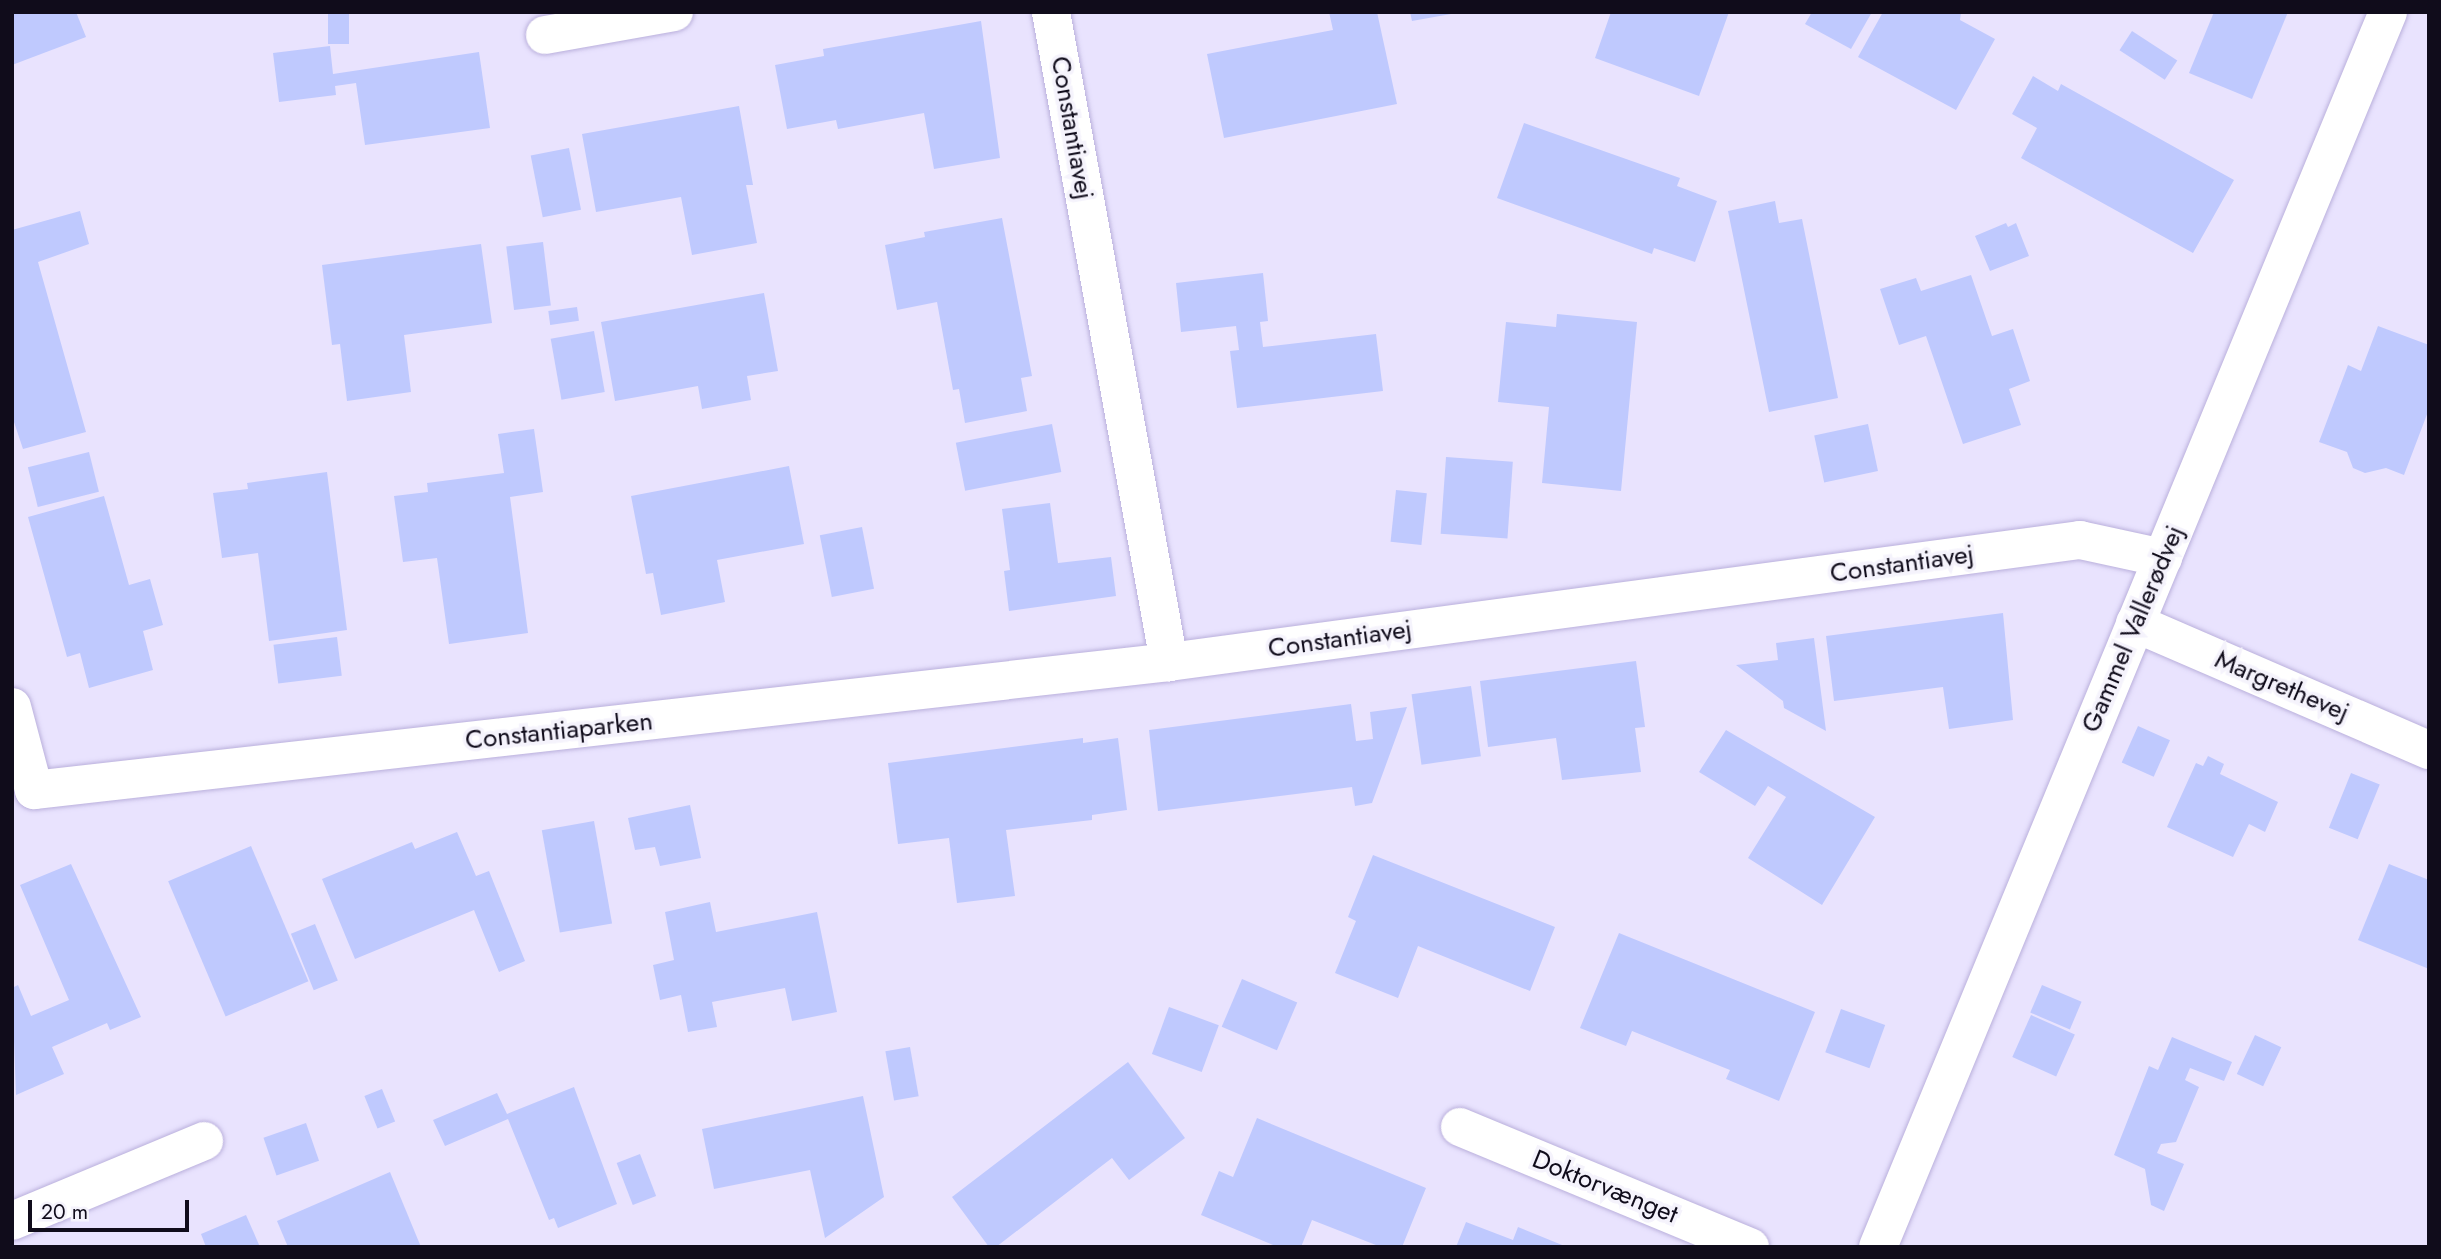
<!DOCTYPE html>
<html>
<head>
<meta charset="utf-8">
<style>
	body { margin:0 }
	#map { position:relative; width:2441px; height:1259px; overflow:hidden; background:#e9e3fe; font-family:Jost,sans-serif }
	div>[style] { position:absolute }
	.building>* { inset:0; background:#bfc9fe; transform-origin:0 0 }
	.roads { filter:drop-shadow(0 0 2px #bab0dc) drop-shadow(0 0 2px #bab0dc) }
	.minor>* { height:38px; margin:-19px; padding:0 19px; transform-origin:19px; border-radius:19px; background:#fff }
	span { translate:-50% -50%; white-space:nowrap; text-align:center; line-height:1.15; -webkit-text-stroke:7px #f5f3fc; paint-order:stroke }
	.street-label { font-size:26px; color:#100c1b }
	.frame { position:absolute; inset:0; border:14px solid #100c1b; pointer-events:none }
	.scale { position:absolute; left:28px; top:1200px; width:161px; height:32px; box-sizing:border-box; border:4px solid #100c1b; border-top:0; padding-left:9px; font-size:21px; line-height:24px; white-space:nowrap; color:#100c1b; -webkit-text-stroke:5px #f5f3fc; paint-order:stroke }
</style>
</head>
<body>
<div id="map">
	<div class="building">
		<div style="clip-path:polygon(12px 12px,76px 12px,86px 37px,12px 65px)"></div>
		<div style="left:328px;top:12px;width:21px;height:32px"></div>
		<div style="clip-path:polygon(1329px 12px,1377px 12px,1397px 104px,1224px 138px,1207px 54px,1333px 30px)"></div>
		<div style="clip-path:polygon(1410px 12px,1451px 12px,1451px 14px,1412px 21px)"></div>
		<div style="clip-path:polygon(1611px 12px,1729px 12px,1699px 96px,1595px 58px)"></div>
		<div style="clip-path:polygon(1812px 12px,1872px 12px,1851px 49px,1805px 24px)"></div>
		<div style="clip-path:polygon(1883px 12px,1961px 12px,1960px 20px,1995px 39px,1956px 110px,1858px 57px)"></div>
		<div style="clip-path:polygon(2214px 12px,2288px 12px,2252px 99px,2189px 73px)"></div>
		<div style="clip-path:polygon(981px 21px,1000px 158px,934px 169px,924px 113px,838px 129px,836px 120px,787px 129px,775px 65px,824px 56px,823px 49px)"></div>
		<div style="left:2132px;top:31px;width:54px;height:23px;rotate:33deg"></div>
		<div style="clip-path:polygon(330px 46px,333px 74px,479px 52px,490px 128px,365px 145px,356px 83px,335px 86px,336px 95px,279px 102px,273px 53px)"></div>
		<div style="clip-path:polygon(2033px 76px,2058px 91px,2061px 84px,2234px 180px,2193px 253px,2021px 158px,2037px 128px,2012px 114px)"></div>
		<div style="clip-path:polygon(739px 106px,753px 185px,746px 185px,757px 243px,692px 255px,681px 197px,596px 212px,582px 134px)"></div>
		<div style="clip-path:polygon(1524px 123px,1680px 178px,1677px 186px,1717px 201px,1695px 262px,1654px 248px,1652px 254px,1497px 198px)"></div>
		<div style="left:569px;top:148px;width:63px;height:39px;rotate:79deg"></div>
		<div style="clip-path:polygon(1775px 201px,1779px 223px,1802px 219px,1838px 398px,1769px 412px,1728px 211px)"></div>
		<div style="clip-path:polygon(80px 211px,89px 244px,38px 262px,86px 432px,23px 449px,12px 416px,12px 230px)"></div>
		<div style="clip-path:polygon(1002px 218px,1032px 376px,1021px 378px,1027px 411px,965px 423px,959px 389px,953px 390px,937px 302px,897px 310px,885px 245px,925px 237px,924px 232px)"></div>
		<div style="clip-path:polygon(2006px 223px,2008px 227px,2016px 223px,2029px 256px,1990px 271px,1975px 236px)"></div>
		<div style="left:543px;top:242px;width:64px;height:37px;rotate:83deg"></div>
		<div style="clip-path:polygon(481px 244px,492px 323px,404px 335px,411px 392px,347px 401px,340px 344px,332px 345px,322px 265px)"></div>
		<div style="clip-path:polygon(1263px 273px,1268px 321px,1260px 322px,1263px 347px,1376px 334px,1383px 391px,1237px 408px,1230px 351px,1239px 350px,1236px 326px,1181px 332px,1176px 283px)"></div>
		<div style="clip-path:polygon(1971px 275px,1992px 336px,2013px 329px,2030px 381px,2009px 389px,2021px 425px,1963px 444px,1926px 336px,1899px 345px,1880px 289px,1916px 278px,1921px 291px)"></div>
		<div style="clip-path:polygon(764px 293px,778px 371px,747px 376px,751px 400px,702px 409px,698px 386px,615px 401px,601px 322px)"></div>
		<div style="left:577px;top:307px;width:14px;height:29px;rotate:82deg"></div>
		<div style="clip-path:polygon(1557px 314px,1637px 322px,1621px 491px,1542px 483px,1549px 407px,1498px 402px,1506px 322px,1556px 327px)"></div>
		<div style="clip-path:polygon(2378px 326px,2429px 345px,2429px 409px,2404px 475px,2386px 468px,2365px 473px,2353px 468px,2347px 452px,2319px 442px,2348px 365px,2361px 371px)"></div>
		<div style="left:594px;top:331px;width:62px;height:44px;rotate:80deg"></div>
		<div style="left:1052px;top:424px;width:49px;height:98px;rotate:79deg"></div>
		<div style="left:1868px;top:424px;width:48px;height:55px;rotate:78deg"></div>
		<div style="clip-path:polygon(534px 429px,543px 492px,510px 497px,528px 633px,449px 644px,437px 558px,403px 562px,394px 496px,428px 492px,427px 483px,504px 473px,498px 434px)"></div>
		<div style="left:89px;top:452px;width:41px;height:63px;rotate:76deg"></div>
		<div style="left:1446px;top:457px;width:67px;height:77px;rotate:4deg"></div>
		<div style="clip-path:polygon(789px 466px,804px 544px,717px 560px,725px 602px,661px 615px,653px 573px,646px 574px,631px 496px)"></div>
		<div style="clip-path:polygon(327px 472px,347px 630px,269px 641px,258px 553px,222px 558px,213px 493px,248px 489px,247px 483px)"></div>
		<div style="left:1396px;top:490px;width:31px;height:52px;rotate:6deg"></div>
		<div style="clip-path:polygon(104px 496px,129px 585px,150px 579px,163px 625px,143px 631px,153px 670px,89px 688px,80px 653px,67px 657px,28px 517px)"></div>
		<div style="clip-path:polygon(1050px 503px,1058px 563px,1111px 557px,1116px 596px,1009px 611px,1004px 571px,1010px 570px,1002px 509px)"></div>
		<div style="left:862px;top:527px;width:63px;height:43px;rotate:79deg"></div>
		<div style="clip-path:polygon(2003px 613px,2013px 720px,1949px 729px,1943px 687px,1834px 701px,1826px 636px)"></div>
		<div style="left:337px;top:637px;width:39px;height:64px;rotate:83deg"></div>
		<div style="clip-path:polygon(1814px 638px,1826px 731px,1784px 708px,1783px 701px,1736px 665px,1778px 660px,1776px 643px)"></div>
		<div style="clip-path:polygon(1636px 661px,1645px 727px,1635px 728px,1641px 772px,1562px 780px,1556px 738px,1488px 747px,1480px 681px)"></div>
		<div style="left:1471px;top:686px;width:71px;height:60px;rotate:82deg"></div>
		<div style="clip-path:polygon(1351px 704px,1356px 741px,1373px 739px,1370px 712px,1407px 707px,1372px 803px,1355px 806px,1352px 787px,1158px 811px,1149px 730px)"></div>
		<div style="left:2138px;top:726px;width:35px;height:40px;rotate:24deg"></div>
		<div style="clip-path:polygon(1726px 730px,1875px 817px,1822px 905px,1748px 858px,1786px 797px,1768px 786px,1755px 806px,1699px 772px)"></div>
		<div style="clip-path:polygon(1083px 738px,1083px 743px,1118px 738px,1127px 810px,1092px 815px,1092px 820px,1006px 830px,1015px 896px,957px 903px,949px 838px,898px 844px,888px 763px)"></div>
		<div style="clip-path:polygon(2208px 756px,2224px 764px,2220px 774px,2278px 802px,2265px 832px,2249px 824px,2233px 857px,2167px 827px,2196px 763px,2203px 766px)"></div>
		<div style="left:2351px;top:773px;width:31px;height:59px;rotate:22deg"></div>
		<div style="clip-path:polygon(690px 805px,701px 858px,660px 866px,655px 847px,635px 850px,628px 818px)"></div>
		<div style="left:594px;top:821px;width:104px;height:53px;rotate:80deg"></div>
		<div style="clip-path:polygon(457px 832px,476px 876px,489px 871px,525px 961px,499px 972px,474px 910px,355px 959px,322px 879px,412px 842px,415px 849px)"></div>
		<div style="left:251px;top:846px;width:147px;height:90px;rotate:67deg"></div>
		<div style="clip-path:polygon(1373px 855px,1555px 927px,1530px 991px,1418px 946px,1398px 998px,1335px 973px,1356px 921px,1348px 917px)"></div>
		<div style="clip-path:polygon(71px 864px,141px 1017px,110px 1030px,107px 1023px,52px 1047px,64px 1074px,16px 1095px,12px 988px,18px 985px,31px 1016px,69px 1000px,20px 885px)"></div>
		<div style="clip-path:polygon(2389px 864px,2429px 880px,2429px 969px,2358px 940px)"></div>
		<div style="clip-path:polygon(710px 902px,716px 932px,817px 912px,837px 1012px,792px 1021px,785px 988px,712px 1002px,717px 1027px,688px 1032px,681px 995px,660px 1000px,653px 965px,674px 960px,665px 912px)"></div>
		<div style="left:315px;top:924px;width:61px;height:26px;rotate:68deg"></div>
		<div style="clip-path:polygon(1619px 933px,1815px 1012px,1779px 1101px,1726px 1079px,1730px 1070px,1632px 1031px,1626px 1046px,1580px 1028px)"></div>
		<div style="left:1242px;top:979px;width:60px;height:52px;rotate:23deg"></div>
		<div style="left:2042px;top:985px;width:43px;height:30px;rotate:23deg"></div>
		<div style="left:1169px;top:1007px;width:53px;height:50px;rotate:20deg"></div>
		<div style="left:1841px;top:1009px;width:47px;height:46px;rotate:20deg"></div>
		<div style="left:2031px;top:1015px;width:48px;height:46px;rotate:24deg"></div>
		<div style="left:2255px;top:1035px;width:29px;height:43px;rotate:25deg"></div>
		<div style="clip-path:polygon(2172px 1037px,2232px 1062px,2224px 1081px,2190px 1068px,2185px 1080px,2199px 1087px,2176px 1142px,2161px 1144px,2157px 1153px,2184px 1164px,2164px 1211px,2151px 1205px,2145px 1169px,2114px 1155px,2149px 1066px,2158px 1070px)"></div>
		<div style="left:910px;top:1047px;width:50px;height:25px;rotate:80deg"></div>
		<div style="clip-path:polygon(1128px 1062px,1185px 1138px,1129px 1180px,1112px 1158px,996px 1247px,989px 1247px,952px 1197px)"></div>
		<div style="clip-path:polygon(574px 1087px,617px 1204px,558px 1228px,554px 1218px,549px 1220px,508px 1119px,445px 1146px,433px 1120px,497px 1093px,507px 1114px)"></div>
		<div style="left:382px;top:1089px;width:35px;height:19px;rotate:68deg"></div>
		<div style="clip-path:polygon(863px 1096px,884px 1197px,825px 1238px,810px 1170px,714px 1189px,702px 1129px)"></div>
		<div style="clip-path:polygon(1257px 1118px,1426px 1188px,1402px 1247px,1381px 1247px,1312px 1220px,1301px 1247px,1278px 1247px,1201px 1215px,1219px 1171px,1233px 1177px)"></div>
		<div style="left:306px;top:1123px;width:40px;height:45px;rotate:71deg"></div>
		<div style="left:640px;top:1154px;width:45px;height:25px;rotate:69deg"></div>
		<div style="clip-path:polygon(390px 1172px,421px 1247px,288px 1247px,277px 1221px)"></div>
		<div style="clip-path:polygon(246px 1215px,260px 1247px,206px 1247px,201px 1234px)"></div>
		<div style="clip-path:polygon(1466px 1222px,1513px 1240px,1518px 1227px,1567px 1247px,1456px 1247px)"></div>
	</div>
	<div class="roads">
		<div class="minor">
			<div style="left:1051px;top:12px;width:661px;rotate:79.71deg"></div>
			<div style="left:1169px;top:662px;width:919px;rotate:-7.63deg"></div>
			<div style="left:2080px;top:540px;width:85px;rotate:12.2deg"></div>
			<div style="left:545px;top:35px;width:131px;rotate:-10.1deg"></div>
			<div style="left:2135px;top:623px;width:320px;rotate:23.4deg"></div>
			<div style="left:12px;top:707px;width:86px;rotate:75.2deg"></div>
			<div style="left:34px;top:790px;width:1142px;rotate:-6.43deg"></div>
			<div style="left:1460px;top:1127px;width:314px;rotate:22.5deg"></div>
			<div style="left:12px;top:1221px;width:208px;rotate:-22.6deg"></div>
			<div style="left:1878px;top:1247px;width:1336px;rotate:-67.56deg"></div>
		</div>
	</div>
	<div class="street-label">
		<span style="left:1072px;top:128px;rotate:80deg">Constantiavej</span>
		<span style="left:1902px;top:564px;rotate:-8deg">Constantiavej</span>
		<span style="left:2133px;top:629px;rotate:-67deg">Gammel Vallerødvej</span>
		<span style="left:1340px;top:639px;rotate:-8deg">Constantiavej</span>
		<span style="left:2282px;top:686px;rotate:23deg">Margrethevej</span>
		<span style="left:559px;top:731px;rotate:-6deg">Constantiaparken</span>
		<span style="left:1605px;top:1187px;rotate:22deg">Doktorvænget</span>
	</div>
	<div class="frame"></div>
	<div class="scale">20 m</div>
</div>
</body>
</html>
